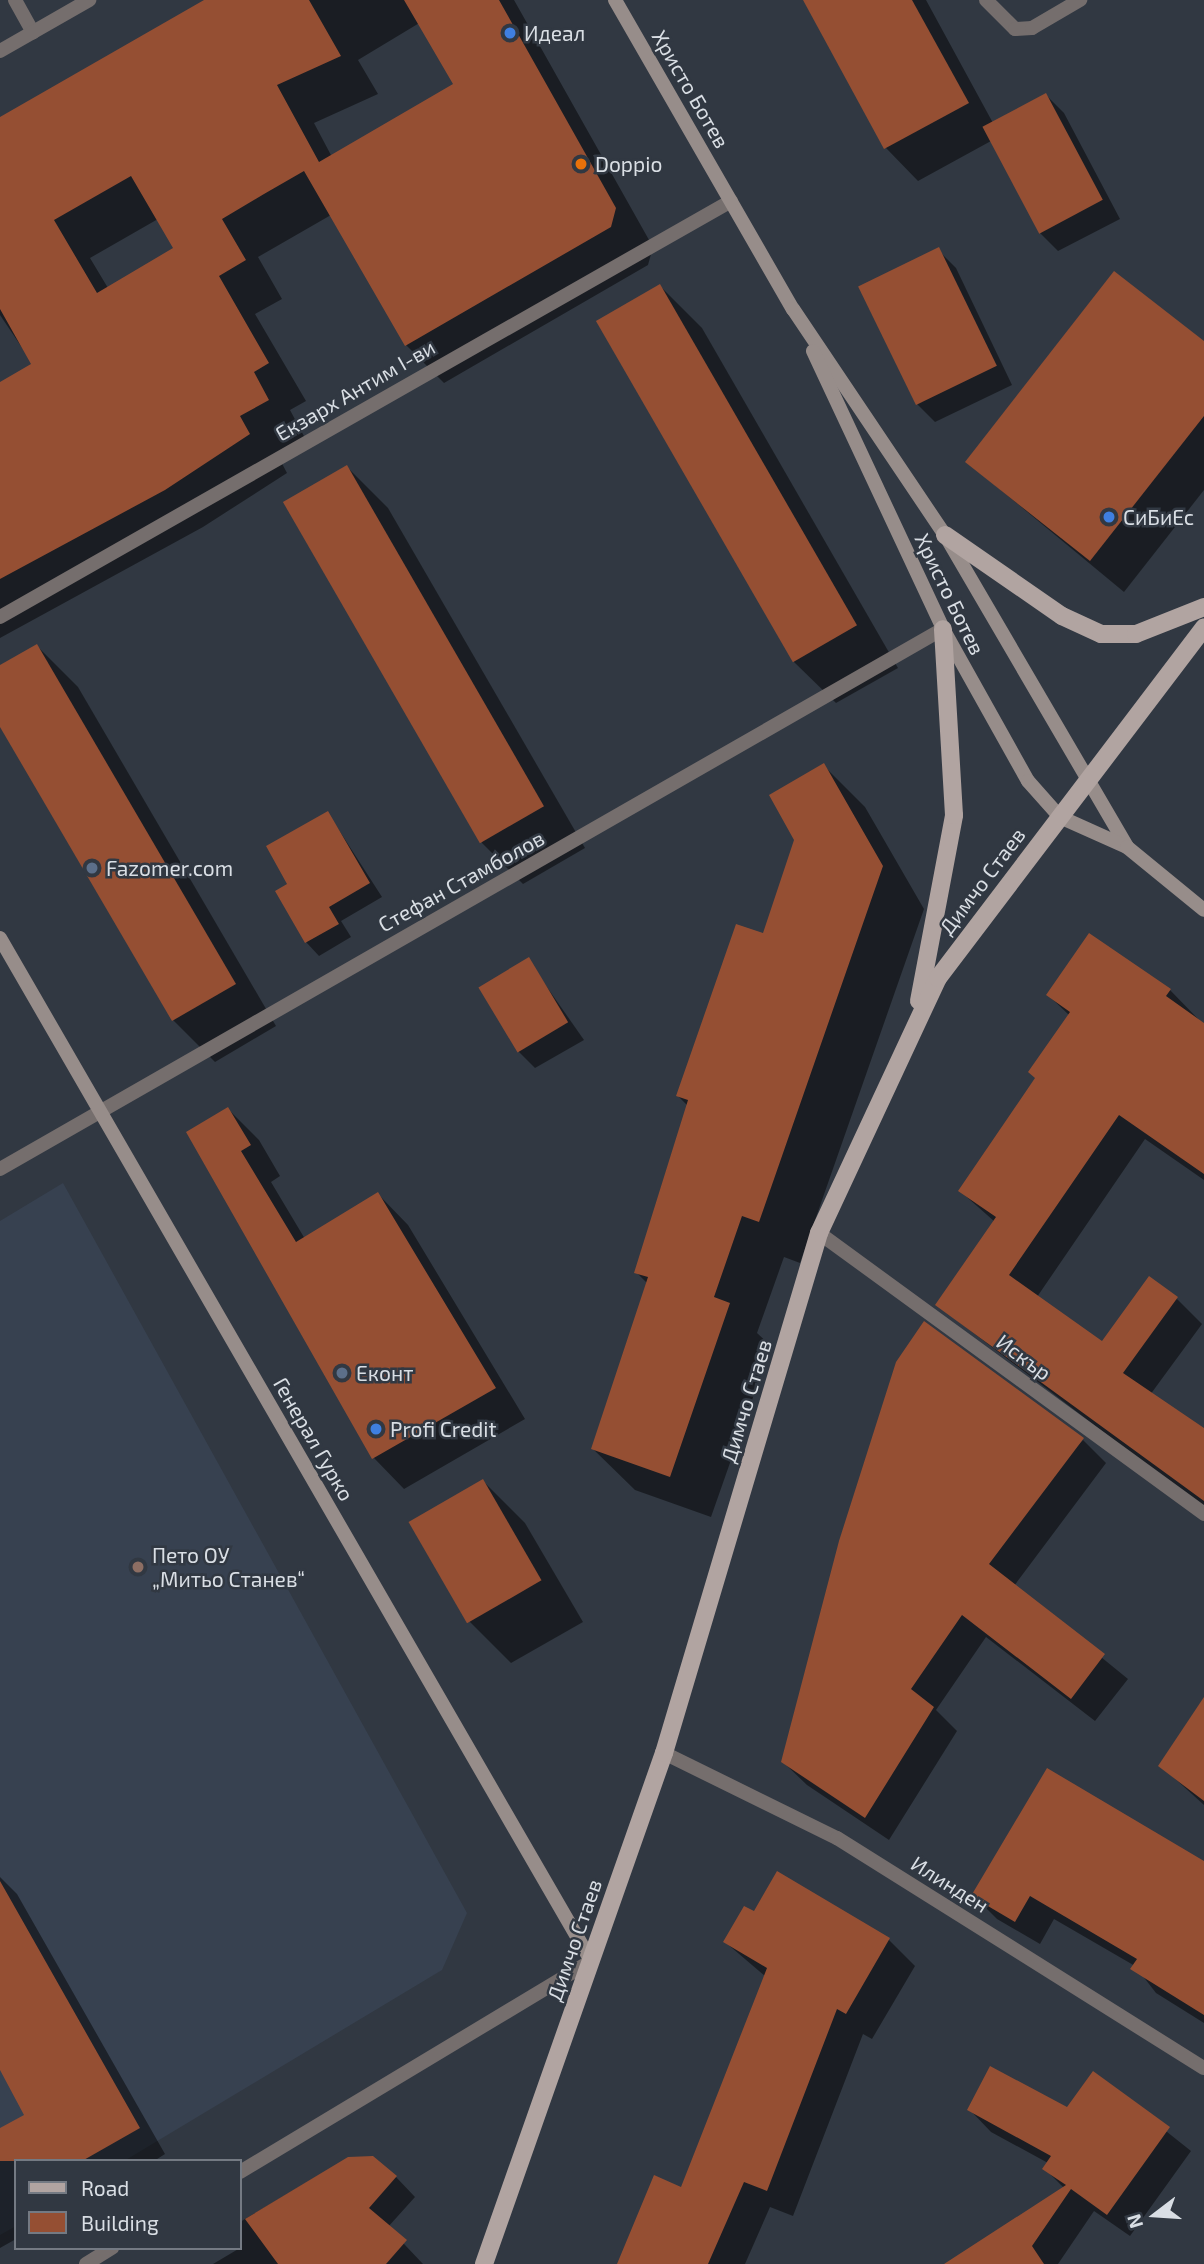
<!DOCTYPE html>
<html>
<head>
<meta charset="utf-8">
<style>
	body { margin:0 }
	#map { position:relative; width:1204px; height:2264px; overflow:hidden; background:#313842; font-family:"Exo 2",sans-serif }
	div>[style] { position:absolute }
	.built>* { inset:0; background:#374150 }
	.shadow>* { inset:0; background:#0007 }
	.building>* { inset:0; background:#954f33; transform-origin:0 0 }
	.lane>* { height:14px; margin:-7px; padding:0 7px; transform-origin:7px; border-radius:7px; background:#756e6d }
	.street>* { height:14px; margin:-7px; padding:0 7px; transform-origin:7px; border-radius:7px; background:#756e6d }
	.secondary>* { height:14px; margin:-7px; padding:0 7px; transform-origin:7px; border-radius:7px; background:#978d8a }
	.primary>* { height:18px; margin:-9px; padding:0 9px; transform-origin:9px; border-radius:9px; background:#b1a4a1 }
	.dots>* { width:19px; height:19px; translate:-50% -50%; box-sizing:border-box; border:4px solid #313842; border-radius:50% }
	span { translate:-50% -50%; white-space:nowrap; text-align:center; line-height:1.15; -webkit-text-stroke:5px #313842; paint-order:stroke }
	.poi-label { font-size:21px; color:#d9dee4 }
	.left { translate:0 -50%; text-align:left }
	.street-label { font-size:21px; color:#d9dee4 }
	.legend { position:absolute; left:14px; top:2159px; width:228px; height:91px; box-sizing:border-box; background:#313842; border:2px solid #747a83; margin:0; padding:9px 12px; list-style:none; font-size:21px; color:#d9dee4 }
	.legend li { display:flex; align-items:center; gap:14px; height:35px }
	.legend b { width:35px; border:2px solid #747a83 }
	.north { position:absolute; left:1120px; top:2180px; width:70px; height:70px; -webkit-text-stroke:5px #313842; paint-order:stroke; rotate:253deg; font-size:19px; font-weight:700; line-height:28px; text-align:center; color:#d9dee4 }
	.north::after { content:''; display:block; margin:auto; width:24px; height:32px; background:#d9dee4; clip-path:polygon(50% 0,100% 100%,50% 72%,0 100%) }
</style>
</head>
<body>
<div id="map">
	<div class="built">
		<div style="clip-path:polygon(63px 1183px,467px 1913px,442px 1970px,124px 2161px,16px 2161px,16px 2226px,0 2235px,0 1221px)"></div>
	</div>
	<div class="shadow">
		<div style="clip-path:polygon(evenodd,206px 0,514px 0,653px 247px,648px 265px,444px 383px,406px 345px,331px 215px,258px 257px,282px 299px,255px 314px,306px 401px,290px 410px,305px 438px,277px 454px,287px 473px,203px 527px,0 638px,0 384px,33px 364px,0 315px,0 120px,206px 0,421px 22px,455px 84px,332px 157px,314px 123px,378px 94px,358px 60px,421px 22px,206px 0,158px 219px,175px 249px,108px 288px,90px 258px,158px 219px)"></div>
		<div style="clip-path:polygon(805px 0,926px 0,993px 123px,1046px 95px,1064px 113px,1120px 219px,1058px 251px,1040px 233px,991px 141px,918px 181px,886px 148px)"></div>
		<div style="clip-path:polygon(938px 250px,956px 268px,1012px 385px,935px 422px,917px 404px)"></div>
		<div style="clip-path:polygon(660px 286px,702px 328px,898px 668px,836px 703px,794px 662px)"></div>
		<div style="clip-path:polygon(1204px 343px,1204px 490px,1124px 592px,967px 462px)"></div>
		<div style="clip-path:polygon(347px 467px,388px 508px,585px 848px,523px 884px,482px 843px)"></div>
		<div style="clip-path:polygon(37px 646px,78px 687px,276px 1026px,215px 1062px,173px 1020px,0 723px,0 667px)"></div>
		<div style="clip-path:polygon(823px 765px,865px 807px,924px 909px,800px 1263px,784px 1257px,757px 1333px,771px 1346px,711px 1517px,635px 1490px,593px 1449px,647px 1283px,636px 1272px,688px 1106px,678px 1096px,764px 935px)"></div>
		<div style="clip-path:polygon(328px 813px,382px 897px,341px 921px,351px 937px,319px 956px,306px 942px,289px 884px)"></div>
		<div style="clip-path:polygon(1090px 935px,1170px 990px,1204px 1025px,1204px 1180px,1145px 1139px,1037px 1297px,1102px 1343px,1177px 1299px,1202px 1324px,1150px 1395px,1204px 1435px,1204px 1509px,937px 1305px,995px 1222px,960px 1191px,1037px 1079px,1069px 1015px,1048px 995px)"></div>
		<div style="clip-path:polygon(528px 960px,584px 1040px,535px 1068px,517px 1050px)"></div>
		<div style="clip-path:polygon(228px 1109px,259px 1140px,280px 1176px,271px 1182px,305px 1239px,378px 1194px,408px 1225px,525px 1419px,404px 1489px,374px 1458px,188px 1133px)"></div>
		<div style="clip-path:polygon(1083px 1440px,1106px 1463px,1014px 1586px,1128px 1679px,1095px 1721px,986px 1637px,936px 1710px,957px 1731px,889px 1840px,807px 1785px,783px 1762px)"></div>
		<div style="clip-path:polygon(483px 1481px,525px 1523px,583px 1622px,511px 1663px,469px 1621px)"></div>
		<div style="clip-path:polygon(1204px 1700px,1204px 1805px,1161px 1766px)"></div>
		<div style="clip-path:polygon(1204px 1863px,1204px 2023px,1156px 1993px,1135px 1966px,1054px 1919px,1040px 1944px,997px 1919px,974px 1896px)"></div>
		<div style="clip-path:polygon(778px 1874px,889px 1940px,915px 1966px,872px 2039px,863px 2034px,793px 2216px,770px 2207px,745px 2264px,618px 2264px,682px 2189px,765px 1976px,725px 1942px,754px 1913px)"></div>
		<div style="clip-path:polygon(0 1877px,17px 1894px,165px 2154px,154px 2161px,16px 2161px,16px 2239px,0 2248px,0 2130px,27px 2115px,0 2067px)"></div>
		<div style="clip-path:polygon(1093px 2073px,1191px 2151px,1130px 2236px,1094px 2211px,1058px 2264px,980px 2264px,1064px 2188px,1044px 2168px,1048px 2163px,991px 2132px,969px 2109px,1067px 2109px)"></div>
		<div style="clip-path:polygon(348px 2158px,396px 2177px,415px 2197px,388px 2227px,423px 2264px,213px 2264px,240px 2248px,240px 2222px)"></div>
	</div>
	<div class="building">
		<div style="clip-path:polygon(evenodd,204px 0,309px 0,341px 56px,277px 85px,319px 162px,453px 84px,404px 0,499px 0,616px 208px,611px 227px,405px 346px,304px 171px,264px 194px,222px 219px,246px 260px,219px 276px,269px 363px,254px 372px,269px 400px,240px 416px,250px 434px,165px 490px,0 579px,0 382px,31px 364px,0 309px,0 117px,204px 0,131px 176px,173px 248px,97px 293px,54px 220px,131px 176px)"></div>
		<div style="clip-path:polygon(803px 0,912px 0,969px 103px,884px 149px)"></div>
		<div style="left:1046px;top:93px;width:121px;height:72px;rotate:62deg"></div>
		<div style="left:939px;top:247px;width:132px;height:90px;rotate:64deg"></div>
		<div style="clip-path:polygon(1114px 271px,1204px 341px,1204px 416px,1090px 561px,965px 462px)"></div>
		<div style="left:660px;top:284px;width:394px;height:74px;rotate:60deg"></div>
		<div style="left:347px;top:465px;width:394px;height:74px;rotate:60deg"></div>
		<div style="clip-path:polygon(37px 644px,236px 984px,172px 1021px,0 727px,0 665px)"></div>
		<div style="clip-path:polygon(824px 763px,883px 866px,759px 1222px,742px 1216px,714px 1297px,730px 1303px,670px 1477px,591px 1449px,648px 1277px,634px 1273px,688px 1100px,676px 1096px,736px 924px,763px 933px,794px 840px,769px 795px)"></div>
		<div style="clip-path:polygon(328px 811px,370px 883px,329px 907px,339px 924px,305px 943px,275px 891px,287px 884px,266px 846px)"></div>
		<div style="clip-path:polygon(1089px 933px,1171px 989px,1166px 996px,1204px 1023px,1204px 1174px,1119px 1115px,1009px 1275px,1102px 1341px,1149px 1276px,1178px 1297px,1123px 1373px,1204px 1428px,1204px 1501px,935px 1305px,996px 1217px,958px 1191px,1035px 1078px,1028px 1072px,1070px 1012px,1046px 995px)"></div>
		<div style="left:529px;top:957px;width:76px;height:59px;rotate:59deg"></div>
		<div style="clip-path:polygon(228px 1107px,251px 1145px,241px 1151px,296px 1242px,378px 1192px,496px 1388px,372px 1459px,186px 1132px)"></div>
		<div style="clip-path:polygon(924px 1321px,1084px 1438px,989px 1564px,1105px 1654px,1071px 1699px,962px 1615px,911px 1689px,934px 1707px,865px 1818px,781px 1762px,839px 1541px,896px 1362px)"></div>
		<div style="left:483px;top:1479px;width:117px;height:86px;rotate:60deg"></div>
		<div style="clip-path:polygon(1204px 1697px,1204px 1801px,1158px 1766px)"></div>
		<div style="clip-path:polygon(1047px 1768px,1204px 1861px,1204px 2015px,1130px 1969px,1137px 1959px,1030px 1896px,1015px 1922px,971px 1896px)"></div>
		<div style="clip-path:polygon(777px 1871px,890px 1938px,846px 2014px,837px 2009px,767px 2191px,744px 2182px,708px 2264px,617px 2264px,654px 2175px,681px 2187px,767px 1968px,723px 1942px,744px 1906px,754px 1911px)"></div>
		<div style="clip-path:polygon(0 1881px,140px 2128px,82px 2161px,0 2161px,0 2128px,24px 2115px,0 2070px)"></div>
		<div style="clip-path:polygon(990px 2066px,1067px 2107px,1093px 2071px,1170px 2127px,1107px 2215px,1071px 2189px,1032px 2246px,1044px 2264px,944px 2264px,1066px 2185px,1042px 2169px,1051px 2156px,967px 2110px)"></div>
		<div style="clip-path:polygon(373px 2156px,397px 2176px,369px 2208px,407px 2240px,386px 2264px,278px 2264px,245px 2219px,348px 2157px)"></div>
	</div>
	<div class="lane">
		<div style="left:986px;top:0;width:41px;rotate:45deg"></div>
		<div style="left:1015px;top:29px;width:17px;rotate:-3deg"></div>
		<div style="left:1032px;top:28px;width:56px;rotate:-30.3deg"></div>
	</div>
	<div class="street">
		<div style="left:15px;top:0;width:37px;rotate:61deg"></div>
		<div style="left:0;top:51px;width:103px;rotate:-29.8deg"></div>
		<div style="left:0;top:617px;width:841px;rotate:-29.64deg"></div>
		<div style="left:0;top:1169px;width:1087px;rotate:-29.8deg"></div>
		<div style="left:819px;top:1233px;width:477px;rotate:36.1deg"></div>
		<div style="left:664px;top:1753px;width:193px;rotate:26.2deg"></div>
		<div style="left:837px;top:1838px;width:433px;rotate:32.1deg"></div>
		<div style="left:240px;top:2172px;width:410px;rotate:-31deg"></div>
		<div style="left:86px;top:2264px;width:31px;rotate:-32deg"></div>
	</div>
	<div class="secondary">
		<div style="left:615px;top:0;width:357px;rotate:60.1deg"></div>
		<div style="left:793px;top:309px;width:272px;rotate:56.1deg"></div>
		<div style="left:945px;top:535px;width:361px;rotate:59.7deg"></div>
		<div style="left:813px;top:351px;width:307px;rotate:64.9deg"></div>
		<div style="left:943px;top:629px;width:174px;rotate:60.8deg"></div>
		<div style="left:1028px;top:781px;width:48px;rotate:48.4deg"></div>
		<div style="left:1060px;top:817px;width:73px;rotate:24.1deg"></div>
		<div style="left:1127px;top:847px;width:99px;rotate:39.3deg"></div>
		<div style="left:0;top:938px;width:1181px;rotate:59.98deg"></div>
	</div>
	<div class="primary">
		<div style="left:945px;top:535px;width:142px;rotate:34.7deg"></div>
		<div style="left:1062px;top:616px;width:43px;rotate:24.8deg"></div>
		<div style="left:1101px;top:634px;width:35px"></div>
		<div style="left:1136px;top:634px;width:73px;rotate:-21.7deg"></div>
		<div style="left:919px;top:1001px;width:189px;rotate:-79.3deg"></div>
		<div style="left:954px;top:815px;width:186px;rotate:-93.4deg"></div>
		<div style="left:484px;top:2264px;width:542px;rotate:-70.6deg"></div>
		<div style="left:664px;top:1753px;width:543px;rotate:-73.4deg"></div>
		<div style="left:819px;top:1233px;width:281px;rotate:-65deg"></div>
		<div style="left:938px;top:978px;width:440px;rotate:-52.8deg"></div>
	</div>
	<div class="dots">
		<div style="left:510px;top:33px;background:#3f7fe0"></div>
		<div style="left:581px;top:164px;background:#e8710a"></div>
		<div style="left:1109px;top:517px;background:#3f7fe0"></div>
		<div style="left:92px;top:868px;background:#5c6f8a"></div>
		<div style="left:342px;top:1373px;background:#5c6f8a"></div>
		<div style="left:376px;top:1429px;background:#3f7fe0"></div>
		<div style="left:138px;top:1567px;background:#8d6e63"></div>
	</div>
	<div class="poi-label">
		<span class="left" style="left:524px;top:33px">Идеал</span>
		<span class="left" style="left:595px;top:164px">Doppio</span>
		<span class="left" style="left:1123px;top:517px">СиБиЕс</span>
		<span class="left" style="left:106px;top:868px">Fazomer.com</span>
		<span class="left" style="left:356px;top:1373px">Еконт</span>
		<span class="left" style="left:390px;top:1429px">Profi Credit</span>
		<span class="left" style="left:152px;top:1567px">Пето ОУ<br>„Митьо Станев“</span>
	</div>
	<div class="street-label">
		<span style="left:691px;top:89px;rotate:60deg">Христо Ботев</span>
		<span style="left:355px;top:390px;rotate:-30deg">Екзарх Антим I-ви</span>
		<span style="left:950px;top:594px;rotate:64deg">Христо Ботев</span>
		<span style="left:461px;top:881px;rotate:-29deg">Стефан Стамболов</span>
		<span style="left:982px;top:881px;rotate:-53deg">Димчо Стаев</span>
		<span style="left:1024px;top:1357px;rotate:36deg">Искър</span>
		<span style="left:746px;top:1401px;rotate:-73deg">Димчо Стаев</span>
		<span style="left:314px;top:1439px;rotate:60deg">Генерал Гурко</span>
		<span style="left:950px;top:1884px;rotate:32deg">Илинден</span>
		<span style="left:574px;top:1940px;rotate:-71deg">Димчо Стаев</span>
	</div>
	<ul class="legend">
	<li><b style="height:9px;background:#b1a4a1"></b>Road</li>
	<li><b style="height:19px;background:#954f33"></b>Building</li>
	</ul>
	<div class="north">N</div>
</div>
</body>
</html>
